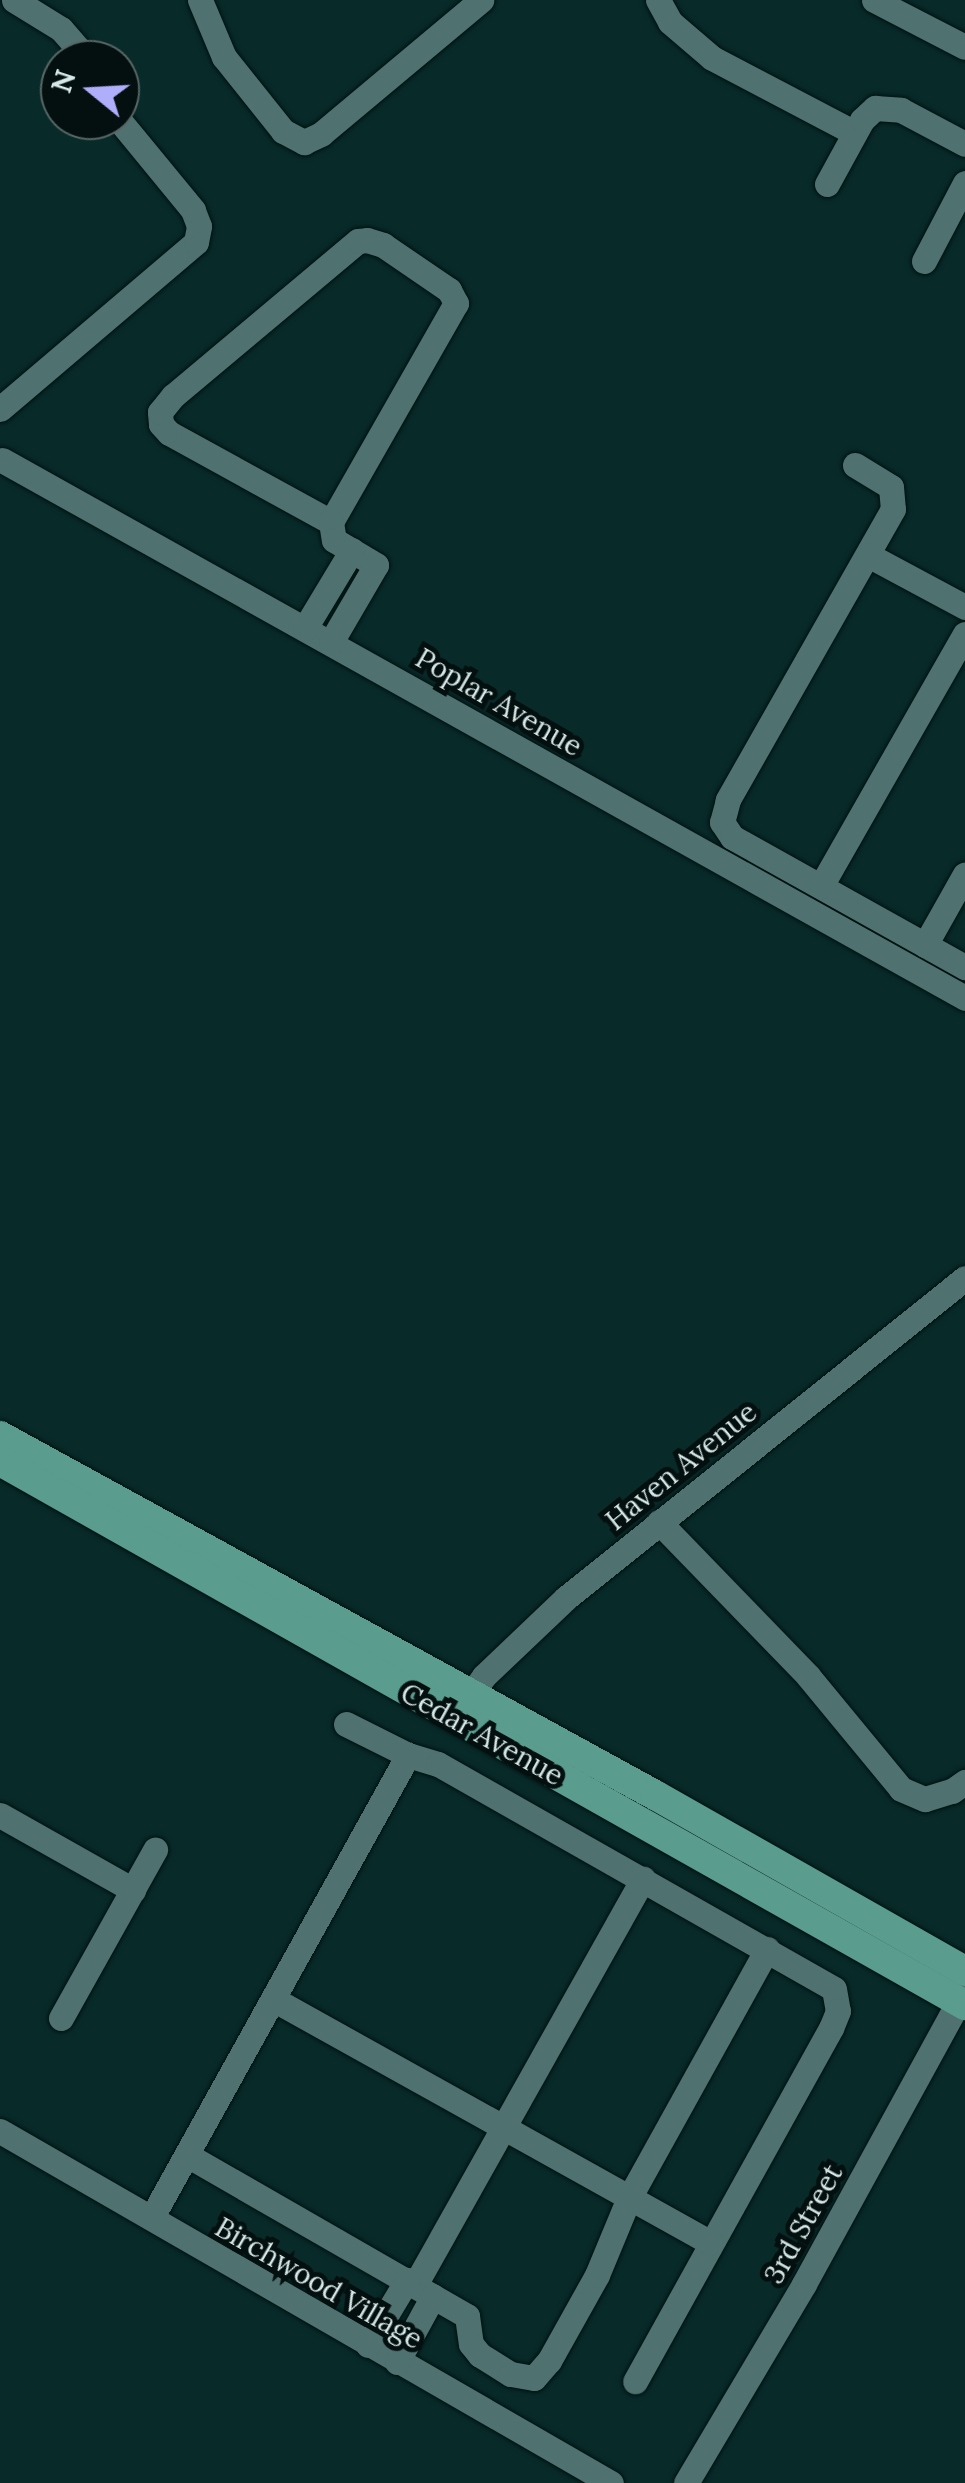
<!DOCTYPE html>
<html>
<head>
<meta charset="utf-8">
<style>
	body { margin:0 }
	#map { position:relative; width:965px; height:2483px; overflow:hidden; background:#082b2a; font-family:Lora,serif }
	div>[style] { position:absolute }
	.roads { filter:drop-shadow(0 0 2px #001211) drop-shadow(0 0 2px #001211) }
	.minor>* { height:25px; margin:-12.5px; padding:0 12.5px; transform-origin:12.5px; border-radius:12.5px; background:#4f7170 }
	.major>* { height:30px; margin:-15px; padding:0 15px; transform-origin:15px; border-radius:15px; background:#5a9c8e }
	span { translate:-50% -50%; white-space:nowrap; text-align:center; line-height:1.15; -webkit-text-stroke:10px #041010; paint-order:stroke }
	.street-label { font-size:28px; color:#d6e8e7 }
	.north { position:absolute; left:40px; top:40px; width:100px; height:100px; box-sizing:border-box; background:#041010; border:2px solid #586666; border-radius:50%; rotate:288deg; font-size:28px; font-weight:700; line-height:40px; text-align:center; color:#d6e8e7 }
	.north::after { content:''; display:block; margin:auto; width:35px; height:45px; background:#aeaefa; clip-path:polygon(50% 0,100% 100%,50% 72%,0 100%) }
</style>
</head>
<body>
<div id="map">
	<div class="roads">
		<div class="minor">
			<div style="left:14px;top:0;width:55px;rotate:31.7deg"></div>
			<div style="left:61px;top:29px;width:41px;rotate:48.9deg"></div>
			<div style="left:200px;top:0;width:62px;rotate:67.2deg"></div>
			<div style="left:224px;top:57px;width:95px;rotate:51.4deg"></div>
			<div style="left:283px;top:131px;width:24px;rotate:28deg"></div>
			<div style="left:304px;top:142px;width:19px;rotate:-25deg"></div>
			<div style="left:321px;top:134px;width:209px;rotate:-39.9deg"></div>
			<div style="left:658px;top:0;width:25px;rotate:61deg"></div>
			<div style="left:670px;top:22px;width:55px;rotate:40.6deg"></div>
			<div style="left:712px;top:58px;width:161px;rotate:27.7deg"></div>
			<div style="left:874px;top:0;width:102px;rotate:27.3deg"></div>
			<div style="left:827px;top:184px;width:73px;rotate:-61.3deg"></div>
			<div style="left:862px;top:120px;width:18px;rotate:-43deg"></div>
			<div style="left:875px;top:108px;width:26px;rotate:4deg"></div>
			<div style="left:901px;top:110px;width:72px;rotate:28deg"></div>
			<div style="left:924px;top:261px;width:88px;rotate:-62.3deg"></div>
			<div style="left:0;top:409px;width:257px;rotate:-40.4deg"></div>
			<div style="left:196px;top:242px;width:16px;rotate:-79deg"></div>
			<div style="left:199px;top:226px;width:17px;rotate:-111deg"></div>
			<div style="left:193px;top:210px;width:117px;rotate:-129.4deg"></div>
			<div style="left:2px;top:460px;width:1103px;rotate:29.19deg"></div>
			<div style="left:855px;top:465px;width:42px;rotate:31.4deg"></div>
			<div style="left:891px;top:487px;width:22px;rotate:85deg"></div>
			<div style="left:893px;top:509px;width:335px;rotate:119.6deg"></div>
			<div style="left:728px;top:800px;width:23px;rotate:105deg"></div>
			<div style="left:722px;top:822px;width:18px;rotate:56deg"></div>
			<div style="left:732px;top:837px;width:267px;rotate:29.2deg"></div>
			<div style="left:331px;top:522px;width:185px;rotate:-151.2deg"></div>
			<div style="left:169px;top:433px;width:12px;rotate:-132deg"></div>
			<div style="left:161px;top:424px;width:12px;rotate:-95deg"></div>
			<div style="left:160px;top:412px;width:21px;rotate:-51deg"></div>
			<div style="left:173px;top:396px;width:241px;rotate:-40deg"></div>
			<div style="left:358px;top:241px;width:9px;rotate:-6deg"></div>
			<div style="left:367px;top:240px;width:17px;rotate:17deg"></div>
			<div style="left:383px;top:245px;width:80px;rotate:34.3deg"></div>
			<div style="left:449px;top:290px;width:15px;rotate:62deg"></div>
			<div style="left:456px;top:303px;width:252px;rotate:119.7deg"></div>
			<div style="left:331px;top:522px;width:18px;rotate:81deg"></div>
			<div style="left:334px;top:540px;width:49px;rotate:30.8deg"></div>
			<div style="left:376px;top:565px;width:89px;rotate:120.3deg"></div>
			<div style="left:868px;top:555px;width:110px;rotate:28.2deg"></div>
			<div style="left:305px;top:628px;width:91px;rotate:-58.9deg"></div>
			<div style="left:821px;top:886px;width:290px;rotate:-60.3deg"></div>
			<div style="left:925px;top:945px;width:81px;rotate:-60.6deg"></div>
			<div style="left:659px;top:1522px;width:214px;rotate:45.9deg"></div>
			<div style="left:808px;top:1676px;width:146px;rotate:50.5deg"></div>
			<div style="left:901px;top:1789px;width:26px;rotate:23deg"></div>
			<div style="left:925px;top:1799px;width:28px;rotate:-17deg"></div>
			<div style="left:952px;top:1791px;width:16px;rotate:-35deg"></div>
			<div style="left:461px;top:1709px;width:40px;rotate:-55.1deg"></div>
			<div style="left:484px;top:1676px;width:113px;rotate:-43.6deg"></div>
			<div style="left:566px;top:1598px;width:511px;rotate:-38.73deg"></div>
			<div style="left:346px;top:1724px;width:69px;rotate:26.6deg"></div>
			<div style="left:408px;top:1755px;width:31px;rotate:17deg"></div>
			<div style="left:438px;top:1764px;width:455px;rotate:29.6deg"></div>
			<div style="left:834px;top:1989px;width:22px;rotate:80deg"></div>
			<div style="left:838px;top:2011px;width:18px;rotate:112deg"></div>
			<div style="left:831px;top:2028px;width:404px;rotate:119deg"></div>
			<div style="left:0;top:1815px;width:153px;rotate:29.4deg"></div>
			<div style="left:273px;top:1999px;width:501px;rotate:29.12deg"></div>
			<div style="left:61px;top:2018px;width:193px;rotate:-60.8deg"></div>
			<div style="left:0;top:2131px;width:705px;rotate:29.95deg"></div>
			<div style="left:187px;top:2155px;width:323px;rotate:29.9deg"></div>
			<div style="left:467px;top:2316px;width:28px;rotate:82deg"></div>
			<div style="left:471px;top:2344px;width:14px;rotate:51deg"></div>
			<div style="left:480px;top:2355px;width:36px;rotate:32deg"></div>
			<div style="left:511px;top:2374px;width:23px;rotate:10deg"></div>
			<div style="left:534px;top:2378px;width:23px;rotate:-49deg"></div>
			<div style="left:549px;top:2361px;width:98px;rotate:-60.8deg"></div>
			<div style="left:597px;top:2275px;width:81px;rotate:-67.5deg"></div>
			<div style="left:628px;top:2200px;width:287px;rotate:-61deg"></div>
			<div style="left:158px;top:2206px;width:516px;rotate:-61deg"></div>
			<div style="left:415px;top:2285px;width:466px;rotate:-60.7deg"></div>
			<div style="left:368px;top:2345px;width:76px;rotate:-59deg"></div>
			<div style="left:397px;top:2362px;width:75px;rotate:-61.4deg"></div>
			<div style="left:686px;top:2483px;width:231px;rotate:-59.3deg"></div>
			<div style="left:804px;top:2284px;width:335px;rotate:-61.3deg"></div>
		</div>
		<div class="major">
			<div style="left:0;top:1436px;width:747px;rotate:28.73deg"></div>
			<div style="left:655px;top:1795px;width:356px;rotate:29.6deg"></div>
			<div style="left:0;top:1461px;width:1108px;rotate:29.41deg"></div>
		</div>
	</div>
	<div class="street-label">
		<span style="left:499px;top:702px;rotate:30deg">Poplar Avenue</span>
		<span style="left:681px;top:1466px;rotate:-39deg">Haven Avenue</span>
		<span style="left:482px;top:1734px;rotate:29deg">Cedar Avenue</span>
		<span style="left:803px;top:2224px;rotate:-61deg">3rd Street</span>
		<span style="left:319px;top:2283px;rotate:30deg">Birchwood Village</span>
	</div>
	<div class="north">N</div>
</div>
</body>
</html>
